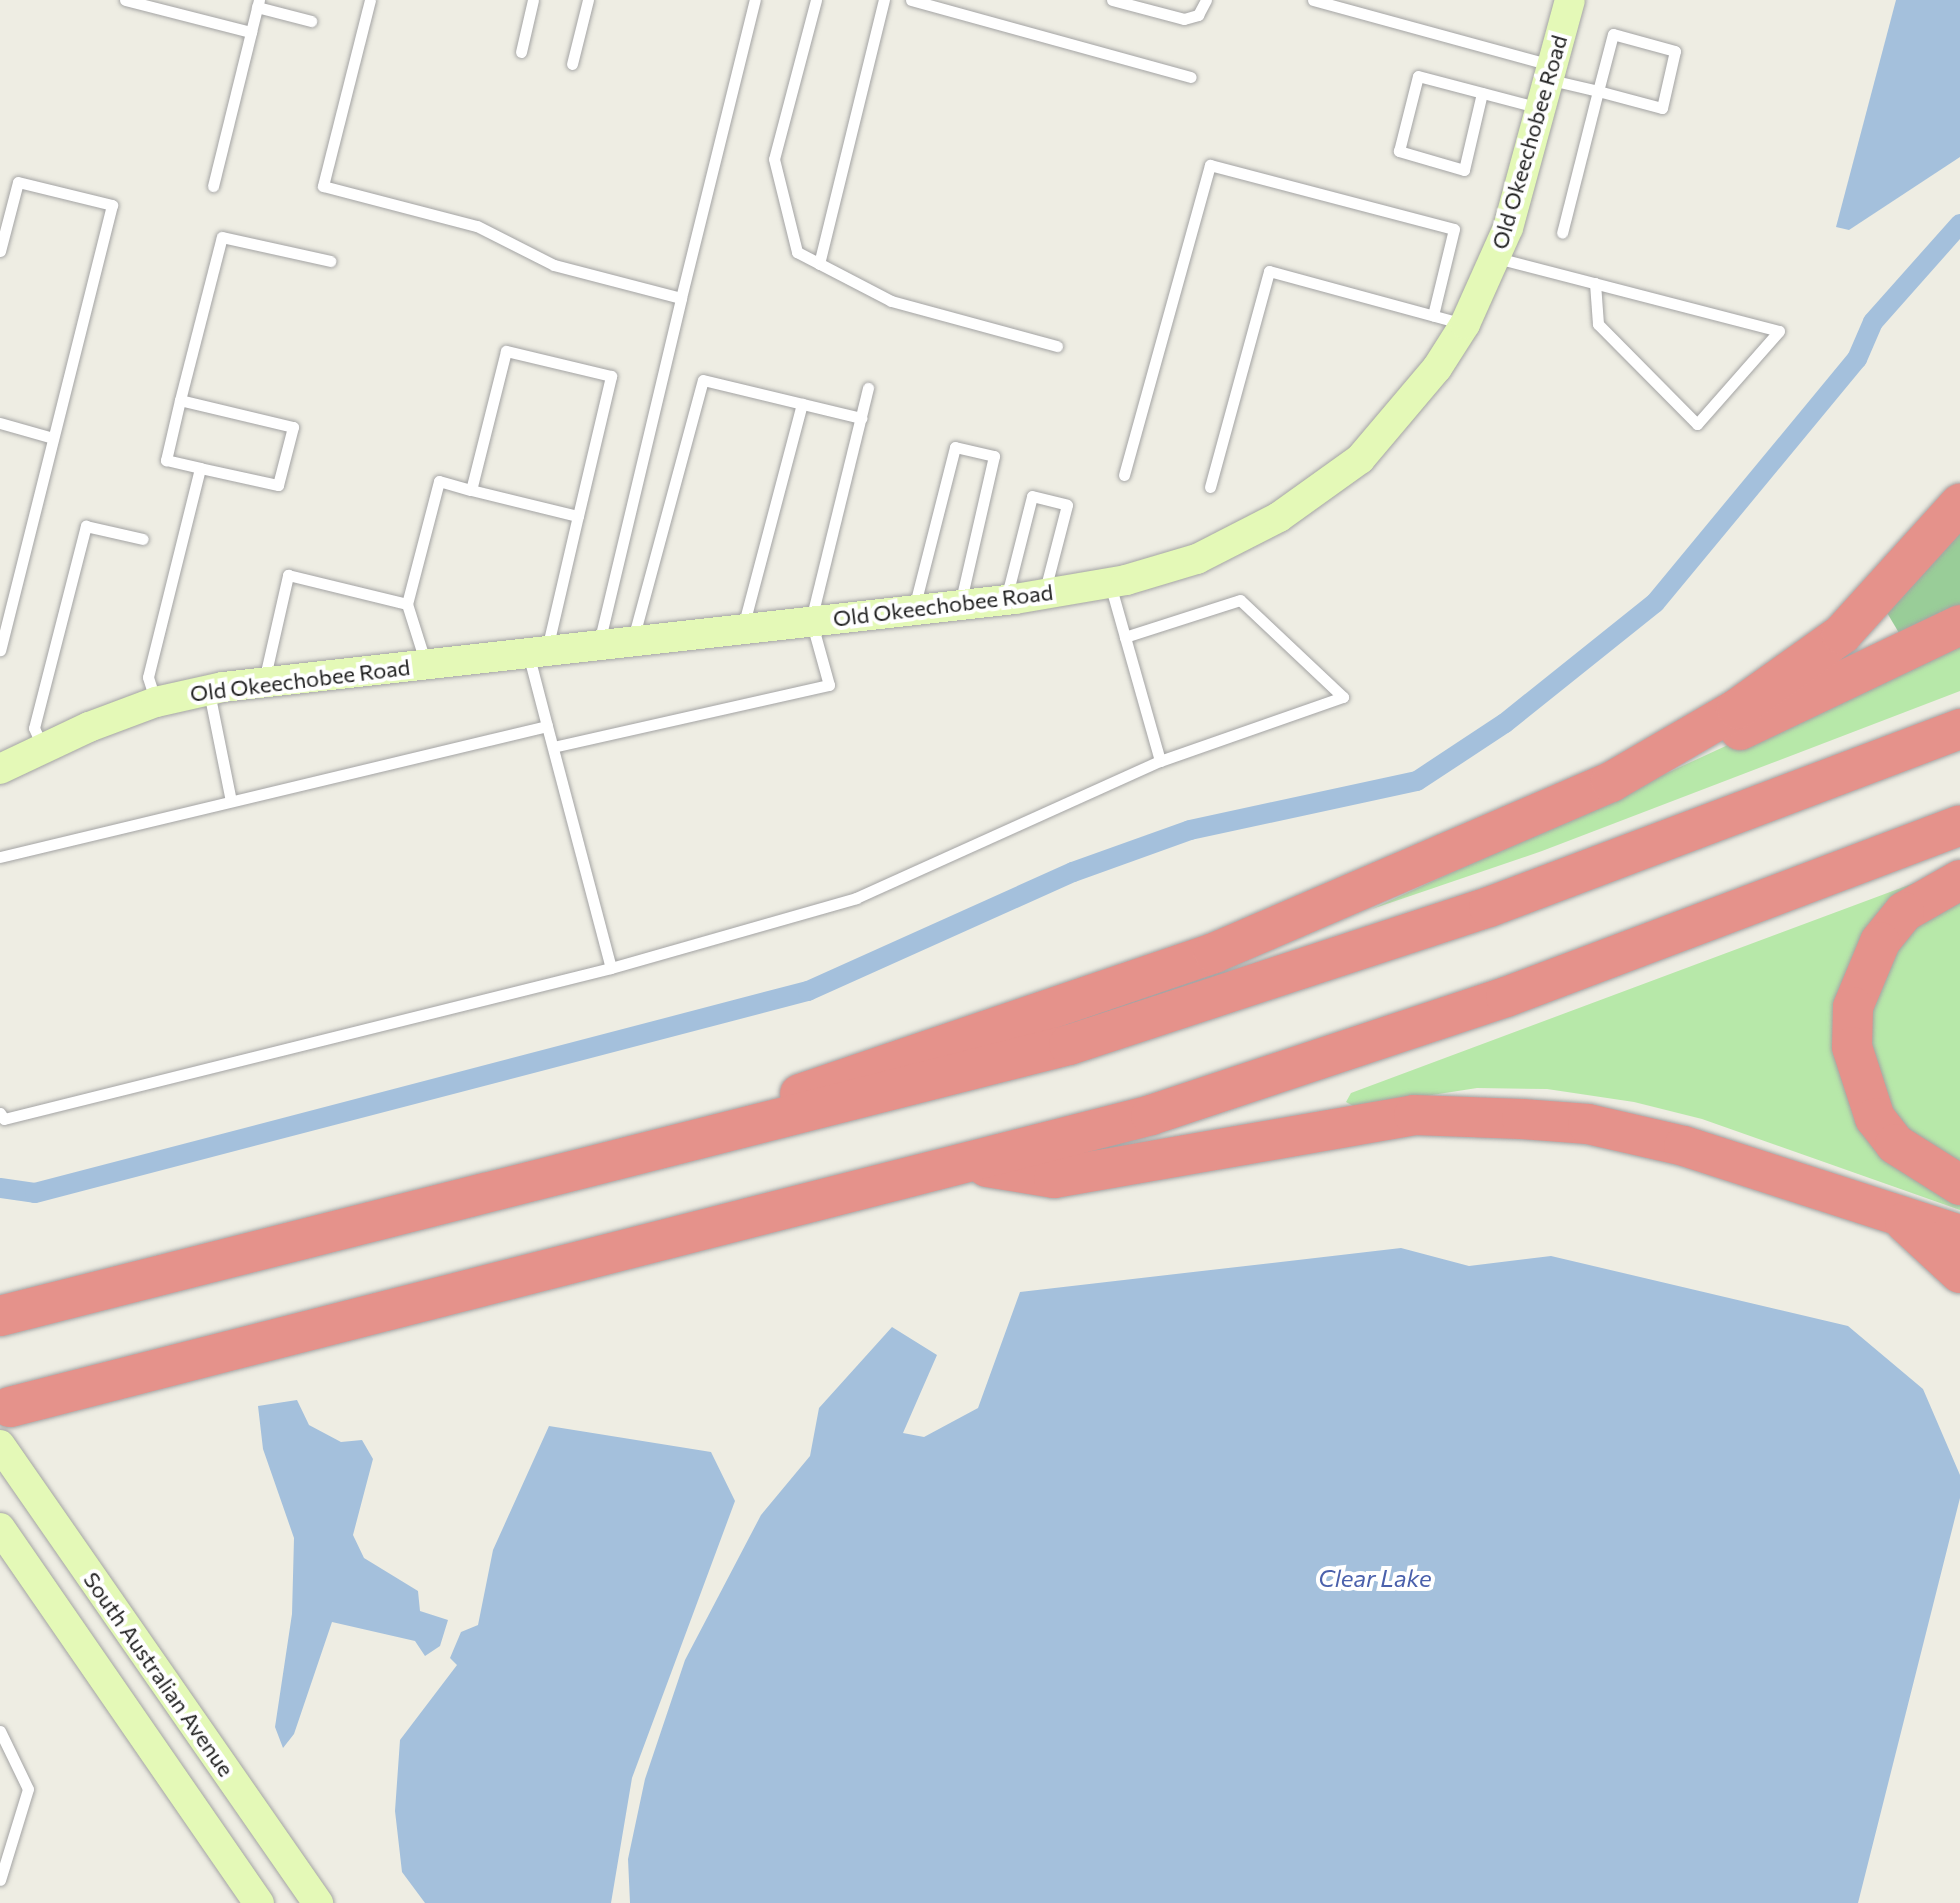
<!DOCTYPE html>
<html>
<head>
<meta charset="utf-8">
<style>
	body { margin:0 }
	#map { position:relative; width:1960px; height:1903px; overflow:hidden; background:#eeede3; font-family:Commissioner,sans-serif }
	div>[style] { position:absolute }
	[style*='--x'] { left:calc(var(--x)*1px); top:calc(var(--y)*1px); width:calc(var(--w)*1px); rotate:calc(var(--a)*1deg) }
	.grass>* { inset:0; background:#b7e8a9 }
	.forest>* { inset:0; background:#99cd98 }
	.water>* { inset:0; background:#a4c0dc }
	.canal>* { height:20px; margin:-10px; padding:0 10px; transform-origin:10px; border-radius:10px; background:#a4c0dc }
	.roads { filter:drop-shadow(0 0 2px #a4a4a4) drop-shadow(0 0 2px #a4a4a4) }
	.lane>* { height:11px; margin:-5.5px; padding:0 5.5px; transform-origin:5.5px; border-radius:5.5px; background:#fff }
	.secondary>* { height:30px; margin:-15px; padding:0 15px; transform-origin:15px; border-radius:15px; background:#e4f9b7 }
	.highway>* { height:40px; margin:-20px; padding:0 20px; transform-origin:20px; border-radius:20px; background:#e5928b }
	span { translate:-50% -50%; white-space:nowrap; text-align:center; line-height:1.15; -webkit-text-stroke:8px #fff; paint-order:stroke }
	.street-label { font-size:22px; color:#1d1d1d }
	.water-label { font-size:24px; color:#4b61ac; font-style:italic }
</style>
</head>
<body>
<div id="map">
	<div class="grass">
		<i style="clip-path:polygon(1960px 638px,1960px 691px,1542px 851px,1372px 909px)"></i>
		<i style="clip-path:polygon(1925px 879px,1845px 1059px,1960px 1196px,1960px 1210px,1702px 1119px,1634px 1102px,1547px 1089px,1477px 1088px,1355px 1107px,1346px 1102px,1351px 1093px)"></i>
		<i style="clip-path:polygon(1960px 896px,1960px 1173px,1894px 1125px,1863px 1023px,1897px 940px)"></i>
	</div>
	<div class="forest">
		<i style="clip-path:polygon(1960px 531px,1960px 610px,1902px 638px,1886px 611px)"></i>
	</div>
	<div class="water">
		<i style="clip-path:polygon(1896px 0,1960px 0,1960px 157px,1849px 230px,1836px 227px)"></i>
		<i style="clip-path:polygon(1401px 1248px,1469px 1266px,1551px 1256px,1848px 1326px,1923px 1389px,1960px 1475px,1960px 1498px,1858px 1903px,630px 1903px,628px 1859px,645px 1779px,685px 1660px,761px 1515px,810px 1456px,819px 1408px,892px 1327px,937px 1355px,903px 1433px,924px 1437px,978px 1408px,1020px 1292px)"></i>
		<i style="clip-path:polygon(297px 1400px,309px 1425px,341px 1442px,362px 1440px,373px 1459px,353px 1535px,364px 1558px,418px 1591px,420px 1611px,448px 1620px,440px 1646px,425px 1656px,415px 1641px,332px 1622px,294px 1734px,283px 1748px,275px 1727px,292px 1614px,294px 1538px,263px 1449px,258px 1406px)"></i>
		<i style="clip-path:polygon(549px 1426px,711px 1452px,735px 1501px,632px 1778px,611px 1903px,425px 1903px,402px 1872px,395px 1811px,400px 1740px,457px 1665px,450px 1658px,461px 1632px,478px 1625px,493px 1550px)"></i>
	</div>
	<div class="canal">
		<i style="--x:0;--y:1188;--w:35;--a:8"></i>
		<i style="--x:35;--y:1193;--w:799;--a:-14.65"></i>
		<i style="--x:808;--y:991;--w:290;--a:-24.2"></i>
		<i style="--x:1073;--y:872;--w:124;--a:-19.7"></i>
		<i style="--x:1190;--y:830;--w:232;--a:-12.2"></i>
		<i style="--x:1417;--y:781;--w:105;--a:-33.4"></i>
		<i style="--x:1505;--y:723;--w:192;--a:-38.7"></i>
		<i style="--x:1655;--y:603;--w:317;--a:-50.4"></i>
		<i style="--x:1857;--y:359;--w:40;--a:-66.6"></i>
		<i style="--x:1873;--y:322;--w:131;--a:-48.4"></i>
	</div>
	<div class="roads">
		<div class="lane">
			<i style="--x:125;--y:0;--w:130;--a:14.3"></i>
			<i style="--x:251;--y:32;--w:33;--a:-76"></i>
			<i style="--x:370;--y:0;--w:192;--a:104.2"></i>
			<i style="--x:323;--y:186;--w:159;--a:14.6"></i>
			<i style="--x:477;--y:226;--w:86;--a:26.9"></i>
			<i style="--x:554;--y:265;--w:131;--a:14.6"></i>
			<i style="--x:681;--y:298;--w:307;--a:-76.1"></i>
			<i style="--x:816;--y:0;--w:164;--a:104.8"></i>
			<i style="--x:774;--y:159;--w:96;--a:76.1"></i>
			<i style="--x:797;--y:252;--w:106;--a:27.5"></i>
			<i style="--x:891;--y:301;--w:172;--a:15.2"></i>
			<i style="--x:911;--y:0;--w:290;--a:15.4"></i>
			<i style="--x:1112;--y:0;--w:74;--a:14.8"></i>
			<i style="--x:1184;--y:19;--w:15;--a:-16"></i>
			<i style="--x:1198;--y:15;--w:17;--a:-62"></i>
			<i style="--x:1313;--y:0;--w:247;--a:15.3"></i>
			<i style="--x:257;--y:7;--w:56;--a:14.5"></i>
			<i style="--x:521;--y:52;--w:53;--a:-77"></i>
			<i style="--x:572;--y:64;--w:66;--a:-76"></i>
			<i style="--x:1551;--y:80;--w:48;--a:13.2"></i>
			<i style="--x:1598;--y:91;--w:66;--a:14.9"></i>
			<i style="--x:1662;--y:108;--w:58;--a:-77.2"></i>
			<i style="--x:1675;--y:51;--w:64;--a:-164.7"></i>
			<i style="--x:1613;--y:34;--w:59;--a:104.7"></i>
			<i style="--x:1598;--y:91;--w:146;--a:104.2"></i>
			<i style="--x:1482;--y:93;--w:79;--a:103.2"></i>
			<i style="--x:1464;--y:170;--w:68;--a:-163.7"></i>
			<i style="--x:1399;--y:151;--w:77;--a:-75.8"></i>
			<i style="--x:1418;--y:76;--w:126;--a:14.7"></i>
			<i style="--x:213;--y:186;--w:159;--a:-76.1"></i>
			<i style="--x:0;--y:251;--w:71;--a:-75.4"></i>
			<i style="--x:18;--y:182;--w:97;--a:13.7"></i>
			<i style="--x:112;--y:205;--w:459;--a:104.1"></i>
			<i style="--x:1497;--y:258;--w:291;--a:14.5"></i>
			<i style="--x:1779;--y:331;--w:124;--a:131.4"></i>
			<i style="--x:1697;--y:424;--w:141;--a:-134.7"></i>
			<i style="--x:1598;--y:324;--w:41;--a:-94.2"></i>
			<i style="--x:819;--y:264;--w:272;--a:-76.2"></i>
			<i style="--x:180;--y:400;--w:62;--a:103.1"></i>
			<i style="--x:166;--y:460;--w:35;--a:13"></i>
			<i style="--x:0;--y:423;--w:55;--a:15.8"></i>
			<i style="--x:1124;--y:475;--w:322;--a:-74.5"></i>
			<i style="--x:1210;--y:165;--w:252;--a:14.7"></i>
			<i style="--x:1454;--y:229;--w:89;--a:103.7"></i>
			<i style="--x:1210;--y:487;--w:224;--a:-74.7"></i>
			<i style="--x:1269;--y:271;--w:202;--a:15.2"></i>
			<i style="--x:1110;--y:584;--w:184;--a:74.2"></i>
			<i style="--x:1160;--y:761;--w:194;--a:-19.3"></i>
			<i style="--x:1343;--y:697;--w:141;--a:-136.7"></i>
			<i style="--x:1240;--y:600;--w:121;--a:162.2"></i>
			<i style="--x:1006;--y:599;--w:106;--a:-75.8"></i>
			<i style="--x:1032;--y:496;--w:36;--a:14"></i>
			<i style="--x:1067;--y:505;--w:88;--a:104.5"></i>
			<i style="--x:914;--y:608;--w:166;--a:-75.7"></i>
			<i style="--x:955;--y:447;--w:40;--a:13"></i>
			<i style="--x:994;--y:456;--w:152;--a:102.9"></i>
			<i style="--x:743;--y:627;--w:231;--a:-75.2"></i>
			<i style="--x:633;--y:639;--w:268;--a:-74.9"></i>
			<i style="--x:703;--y:380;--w:163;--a:13.5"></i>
			<i style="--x:599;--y:643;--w:355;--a:-76.6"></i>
			<i style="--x:547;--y:649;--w:137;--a:-76.9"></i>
			<i style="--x:578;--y:516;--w:144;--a:-76.7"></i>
			<i style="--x:611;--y:376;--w:108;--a:-166.6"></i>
			<i style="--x:506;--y:351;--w:143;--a:104.1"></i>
			<i style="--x:471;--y:490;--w:110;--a:13.7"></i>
			<i style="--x:528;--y:653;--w:75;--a:75.4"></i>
			<i style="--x:425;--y:661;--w:60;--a:-107.5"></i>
			<i style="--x:407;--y:604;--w:127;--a:-75.4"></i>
			<i style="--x:439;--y:481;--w:33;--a:16"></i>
			<i style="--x:264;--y:681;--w:109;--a:-77.2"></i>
			<i style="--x:288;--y:575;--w:122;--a:13.7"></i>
			<i style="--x:209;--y:692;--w:111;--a:78.6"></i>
			<i style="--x:156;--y:702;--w:26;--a:-108"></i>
			<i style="--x:148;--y:677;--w:215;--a:-76"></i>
			<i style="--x:200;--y:468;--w:80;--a:12.3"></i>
			<i style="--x:278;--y:485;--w:60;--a:-75.5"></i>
			<i style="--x:293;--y:427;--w:116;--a:-166.6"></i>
			<i style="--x:180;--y:400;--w:168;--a:-75.6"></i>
			<i style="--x:222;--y:237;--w:111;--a:12.5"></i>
			<i style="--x:553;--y:747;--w:283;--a:-12.7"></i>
			<i style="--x:829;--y:685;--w:67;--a:-105.5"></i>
			<i style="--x:811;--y:620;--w:239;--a:-76.2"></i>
			<i style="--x:43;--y:748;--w:22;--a:-114"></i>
			<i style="--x:34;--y:728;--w:209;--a:-75.6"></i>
			<i style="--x:86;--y:526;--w:58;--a:12.8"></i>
			<i style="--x:0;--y:857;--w:562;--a:-13.47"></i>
			<i style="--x:547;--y:726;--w:250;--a:75.2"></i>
			<i style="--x:0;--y:1113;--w:7;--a:56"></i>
			<i style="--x:4;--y:1119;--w:625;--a:-13.97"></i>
			<i style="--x:611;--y:968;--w:255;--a:-15.9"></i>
			<i style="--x:856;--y:898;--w:333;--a:-24.3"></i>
			<i style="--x:0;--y:1731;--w:64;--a:64.2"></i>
			<i style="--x:28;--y:1789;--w:95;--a:107.1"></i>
		</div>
		<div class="secondary">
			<i style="--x:0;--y:769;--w:98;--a:-25.3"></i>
			<i style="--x:89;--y:727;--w:72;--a:-20.5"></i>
			<i style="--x:156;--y:702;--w:69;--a:-12.6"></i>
			<i style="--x:223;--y:687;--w:797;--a:-6.34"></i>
			<i style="--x:1015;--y:599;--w:113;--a:-9.7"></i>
			<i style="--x:1126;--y:580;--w:74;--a:-16.5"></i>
			<i style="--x:1197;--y:559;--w:92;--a:-27.1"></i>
			<i style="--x:1279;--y:517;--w:100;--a:-35.6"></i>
			<i style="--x:1360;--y:459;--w:119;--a:-49.8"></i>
			<i style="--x:1437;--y:368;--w:52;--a:-57.5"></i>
			<i style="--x:1465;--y:324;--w:105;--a:-65.9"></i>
			<i style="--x:1508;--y:228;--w:236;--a:-74.8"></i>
			<i style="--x:0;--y:1445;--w:558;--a:55.23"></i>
			<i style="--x:0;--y:1528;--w:456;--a:55.4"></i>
		</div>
		<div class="highway">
			<i style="--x:1740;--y:730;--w:244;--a:-25.5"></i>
			<i style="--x:1960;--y:880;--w:64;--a:150.3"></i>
			<i style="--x:1904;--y:912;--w:38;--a:129"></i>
			<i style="--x:1880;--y:942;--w:70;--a:112.6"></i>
			<i style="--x:1853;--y:1007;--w:40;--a:91.4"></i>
			<i style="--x:1852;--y:1047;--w:75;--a:72.1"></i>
			<i style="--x:1875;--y:1118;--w:33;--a:52"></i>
			<i style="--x:1895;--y:1144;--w:77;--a:32.2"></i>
			<i style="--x:800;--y:1094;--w:437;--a:-18.8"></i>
			<i style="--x:1214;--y:953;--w:432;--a:-23.3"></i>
			<i style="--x:1611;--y:782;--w:146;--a:-30.1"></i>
			<i style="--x:1737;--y:709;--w:129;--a:-35.5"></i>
			<i style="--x:1842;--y:634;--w:176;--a:-47.8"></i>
			<i style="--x:987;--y:1167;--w:68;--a:9.3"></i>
			<i style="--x:1054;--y:1178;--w:365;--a:-9.9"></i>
			<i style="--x:1414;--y:1115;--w:108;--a:2.1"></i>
			<i style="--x:1522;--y:1119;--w:66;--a:4.3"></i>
			<i style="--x:1588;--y:1124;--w:98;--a:12.9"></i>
			<i style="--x:1684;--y:1146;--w:290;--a:17.9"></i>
			<i style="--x:1905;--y:1222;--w:75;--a:42.8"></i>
			<i style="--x:0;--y:1316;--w:1103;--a:-14.23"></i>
			<i style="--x:1069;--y:1045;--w:442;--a:-18.2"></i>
			<i style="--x:1489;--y:907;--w:504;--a:-20.7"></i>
			<i style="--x:10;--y:1407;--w:1178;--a:-14.35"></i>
			<i style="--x:1151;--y:1115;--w:374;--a:-18.4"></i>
			<i style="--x:1506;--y:997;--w:485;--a:-20.7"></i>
		</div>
	</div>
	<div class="street-label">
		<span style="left:1529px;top:142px;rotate:-74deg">Old Okeechobee Road</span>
		<span style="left:943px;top:605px;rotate:-7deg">Old Okeechobee Road</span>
		<span style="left:300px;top:680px;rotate:-7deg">Old Okeechobee Road</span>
		<span style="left:159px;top:1674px;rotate:55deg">South Australian Avenue</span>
	</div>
	<div class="water-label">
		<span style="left:1375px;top:1578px">Clear Lake</span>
	</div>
</div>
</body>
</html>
